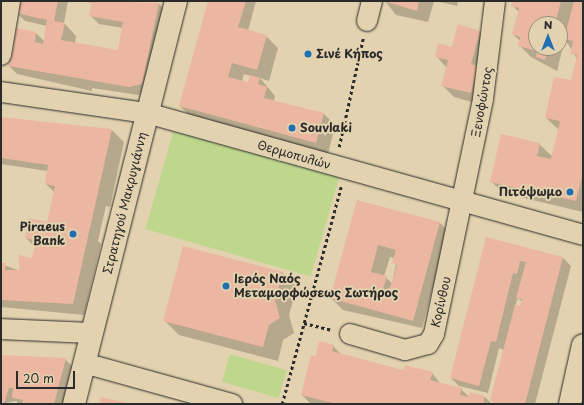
<!DOCTYPE html>
<html>
<head>
<meta charset="utf-8">
<style>
	body { margin:0 }
	#map { position:relative; width:584px; height:405px; overflow:hidden; background:#e3d2af; font-family:"Playpen Sans",sans-serif }
	div>[style] { position:absolute }
	[style*='--x'] { left:calc(var(--x)*1px); top:calc(var(--y)*1px); width:calc(var(--w)*1px); rotate:calc(var(--a)*1deg) }
	.green>* { inset:0; background:#bed78d; transform-origin:0 0 }
	.shadow>* { inset:0; background:#0003 }
	.building>* { inset:0; background:#ecb7a0 }
	.path>* { height:2.5px; margin-top:-1.25px; transform-origin:0; background:repeating-linear-gradient(90deg,#2b2b2b 0 3px,transparent 0 6px) }
	.roads { filter:drop-shadow(0 0 1px #2b2b2b) drop-shadow(0 0 1px #2b2b2b) }
	.street>* { height:20px; margin:-10px; padding:0 10px; transform-origin:10px; border-radius:10px; background:#e3d2af }
	.secondary>* { height:22px; margin:-11px; padding:0 11px; transform-origin:11px; border-radius:11px; background:#e3d2af }
	.dots>* { width:11px; height:11px; translate:-50% -50%; box-sizing:border-box; border:2px solid #e3d2af; border-radius:50% }
	span { translate:-50% -50%; white-space:nowrap; text-align:center; line-height:1.15; -webkit-text-stroke:4px #e3d2af; paint-order:stroke }
	.poi-label { font-size:12px; color:#2b2b2b; font-weight:700 }
	.left { translate:0 -50%; text-align:left }
	.right { translate:-100% -50%; text-align:right }
	.street-label { font-size:12px; color:#2b2b2b }
	.frame { position:absolute; inset:0; border:2px solid #2b2b2b; pointer-events:none }
	.north { position:absolute; left:528px; top:16px; width:40px; height:40px; box-sizing:border-box; background:#e3d2af; border:1px solid #998f7a; border-radius:50%; rotate:0deg; font-size:11px; font-weight:700; line-height:16px; text-align:center; color:#2b2b2b }
	.north::after { content:''; display:block; margin:auto; width:14px; height:18px; background:#1f6fb2; clip-path:polygon(50% 0,100% 100%,50% 72%,0 100%) }
	.scale { position:absolute; left:16px; top:371px; width:59px; height:18px; box-sizing:border-box; border:2px solid #2b2b2b; border-top:0; padding-left:5px; font-size:12px; line-height:14px; white-space:nowrap; color:#2b2b2b; -webkit-text-stroke:3px #e3d2af; paint-order:stroke }
</style>
</head>
<body>
<div id="map">
	<div class="green">
		<i style="left:174px;top:129px;width:172px;height:104px;rotate:16deg"></i>
		<i style="left:230px;top:354px;width:59px;height:29px;rotate:16deg"></i>
	</div>
	<div class="shadow">
		<i style="clip-path:polygon(19px 1px,68px 1px,64px 23px,76px 36px,75px 43px,118px 52px,123px 28px,99px 24px,90px 15px,93px 3px,83px 1px,159px 4px,167px 12px,150px 92px,138px 95px,92px 88px,92px 91px,17px 74px,9px 66px,36px 33px,44px 41px,47px 26px,25px 21px,17px 13px)"></i>
		<i style="clip-path:polygon(evenodd,209px 1px,256px 1px,248px 31px,266px 36px,278px 48px,269px 81px,260px 78px,275px 96px,274px 101px,324px 114px,335px 125px,328px 154px,192px 118px,180px 106px,209px 1px,244px 74px,251px 76px,249px 83px,242px 81px,244px 74px)"></i>
		<i style="clip-path:polygon(385px 1px,434px 1px,428px 22px,396px 15px)"></i>
		<i style="clip-path:polygon(436px 1px,458px 1px,457px 6px)"></i>
		<i style="clip-path:polygon(evenodd,514px 1px,583px 1px,583px 212px,503px 193px,491px 181px,539px 144px,553px 157px,559px 130px,546px 118px,574px 83px,577px 59px,565px 39px,557px 71px,531px 57px,519px 45px,520px 41px,513px 34px,519px 12px,513px 6px,514px 1px,536px 24px,560px 24px,560px 48px,536px 48px,536px 24px)"></i>
		<i style="clip-path:polygon(480px 32px,492px 44px,482px 105px,454px 97px,442px 85px,447px 68px,436px 56px)"></i>
		<i style="clip-path:polygon(1px 119px,112px 130px,124px 142px,110px 207px,106px 206px,98px 241px,101px 244px,84px 315px,1px 307px,1px 264px,20px 271px,19px 257px,32px 259px,35px 247px,26px 238px,48px 223px,55px 193px,46px 184px,47px 171px,1px 164px)"></i>
		<i style="clip-path:polygon(evenodd,358px 201px,440px 223px,448px 231px,422px 328px,343px 310px,331px 298px,358px 201px,390px 257px,397px 259px,392px 283px,384px 276px,390px 257px)"></i>
		<i style="clip-path:polygon(evenodd,487px 238px,563px 258px,571px 266px,535px 404px,495px 404px,504px 350px,499px 348px,488px 393px,459px 386px,451px 378px,487px 238px,518px 298px,522px 302px,520px 307px,515px 306px,518px 298px)"></i>
		<i style="clip-path:polygon(282px 272px,297px 287px,289px 315px,294px 333px,283px 340px,278px 361px,179px 335px,165px 321px)"></i>
		<i style="clip-path:polygon(333px 346px,342px 355px,404px 371px,432px 373px,440px 383px,461px 389px,469px 397px,470px 393px,485px 397px,492px 404px,311px 404px,302px 395px,316px 357px)"></i>
		<i style="clip-path:polygon(1px 356px,65px 359px,77px 371px,69px 404px,19px 404px,16px 401px,1px 404px)"></i>
	</div>
	<div class="building">
		<i style="clip-path:polygon(18px 1px,58px 1px,54px 21px,65px 23px,61px 40px,118px 50px,123px 22px,89px 16px,92px 1px,159px 3px,142px 84px,129px 87px,8px 66px,15px 28px,36px 32px,35px 42px,43px 44px,47px 20px,16px 13px)"></i>
		<i style="clip-path:polygon(208px 1px,246px 1px,238px 27px,267px 35px,257px 70px,232px 63px,228px 77px,248px 82px,250px 75px,260px 78px,258px 84px,267px 87px,264px 98px,324px 113px,316px 143px,179px 106px)"></i>
		<i style="clip-path:polygon(384px 1px,419px 1px,417px 11px)"></i>
		<i style="clip-path:polygon(513px 1px,561px 1px,555px 24px,536px 24px,536px 48px,548px 48px,545px 60px,536px 57px,537px 51px,518px 46px,520px 37px,512px 34px,519px 8px,511px 6px)"></i>
		<i style="clip-path:polygon(574px 1px,583px 1px,583px 173px,576px 201px,490px 182px,501px 134px,540px 143px,537px 156px,551px 159px,560px 121px,545px 118px,554px 77px,571px 80px,577px 55px,570px 54px,573px 41px,564px 39px)"></i>
		<i style="clip-path:polygon(458px 24px,480px 31px,471px 64px,478px 66px,471px 93px,441px 86px,448px 60px,435px 57px,438px 43px,452px 47px)"></i>
		<i style="clip-path:polygon(1px 117px,112px 129px,73px 304px,1px 300px,1px 263px,6px 263px,5px 270px,20px 270px,18px 255px,32px 258px,36px 241px,25px 238px,29px 218px,47px 222px,55px 186px,45px 184px,48px 165px,1px 158px)"></i>
		<i style="clip-path:polygon(evenodd,357px 200px,440px 222px,413px 321px,330px 298px,357px 200px,378px 245px,396px 250px,392px 263px,397px 265px,389px 291px,383px 289px,387px 276px,371px 272px,378px 245px)"></i>
		<i style="clip-path:polygon(486px 237px,563px 257px,525px 404px,494px 404px,490px 400px,515px 305px,520px 306px,522px 299px,516px 298px,526px 262px,520px 261px,517px 274px,513px 273px,496px 342px,491px 341px,479px 386px,450px 378px)"></i>
		<i style="clip-path:polygon(183px 246px,283px 272px,275px 300px,280px 318px,269px 325px,263px 347px,163px 321px)"></i>
		<i style="clip-path:polygon(319px 341px,334px 345px,332px 351px,403px 370px,405px 365px,433px 372px,430px 380px,462px 388px,460px 395px,468px 397px,470px 392px,485px 396px,483px 404px,336px 404px,301px 395px,311px 355px,316px 356px)"></i>
		<i style="clip-path:polygon(1px 355px,66px 358px,54px 404px,22px 404px,23px 400px,12px 398px,13px 388px,9px 388px,4px 404px,1px 404px)"></i>
		<i style="clip-path:polygon(101px 397px,127px 403px,127px 404px,99px 404px)"></i>
	</div>
	<div class="path">
		<i style="--x:339;--y:147;--w:111;--a:-77.5"></i>
		<i style="--x:304;--y:323;--w:29;--a:14"></i>
		<i style="--x:282;--y:404;--w:225;--a:-74.8"></i>
	</div>
	<div class="roads">
		<div class="street">
			<i style="--x:367;--y:21;--w:21;--a:-76"></i>
			<i style="--x:1;--y:55;--w:55;--a:-80.5"></i>
			<i style="--x:1;--y:92;--w:148;--a:8.2"></i>
			<i style="--x:147;--y:113;--w:453;--a:15.6"></i>
			<i style="--x:1;--y:329;--w:91;--a:2.5"></i>
			<i style="--x:350;--y:334;--w:57;--a:16.2"></i>
			<i style="--x:405;--y:350;--w:24;--a:-15"></i>
			<i style="--x:428;--y:344;--w:12;--a:-59"></i>
			<i style="--x:434;--y:334;--w:240;--a:-78.2"></i>
			<i style="--x:483;--y:99;--w:99;--a:-83"></i>
			<i style="--x:84;--y:363;--w:154;--a:15.5"></i>
		</div>
		<div class="secondary">
			<i style="--x:74;--y:404;--w:416;--a:-75.8"></i>
			<i style="--x:570;--y:404;--w:60;--a:-77.6"></i>
		</div>
	</div>
	<div class="dots">
		<i style="left:308px;top:54px;background:#1f6fb2"></i>
		<i style="left:292px;top:128px;background:#1f6fb2"></i>
		<i style="left:570px;top:192px;background:#1f6fb2"></i>
		<i style="left:73px;top:234px;background:#1f6fb2"></i>
		<i style="left:226px;top:286px;background:#1f6fb2"></i>
	</div>
	<div class="poi-label">
		<span class="left" style="left:316px;top:54px">Σινέ Κήπος</span>
		<span class="left" style="left:300px;top:128px">Souvlaki</span>
		<span class="right" style="left:562px;top:192px">Πιτόψωμο</span>
		<span class="right" style="left:65px;top:234px">Piraeus<br>Bank</span>
		<span class="left" style="left:234px;top:286px">Ιερός Ναός<br>Μεταμορφώσεως Σωτήρος</span>
	</div>
	<div class="street-label">
		<span style="left:482px;top:102px;rotate:-80deg">Ξενοφώντος</span>
		<span style="left:294px;top:155px;rotate:16deg">Θερμοπυλών</span>
		<span style="left:125px;top:203px;rotate:-76deg">Στρατηγού Μακρυγιάννη</span>
		<span style="left:441px;top:302px;rotate:-77deg">Κορίνθου</span>
	</div>
	<div class="frame"></div>
	<div class="north">N</div>
	<div class="scale">20 m</div>
</div>
</body>
</html>
